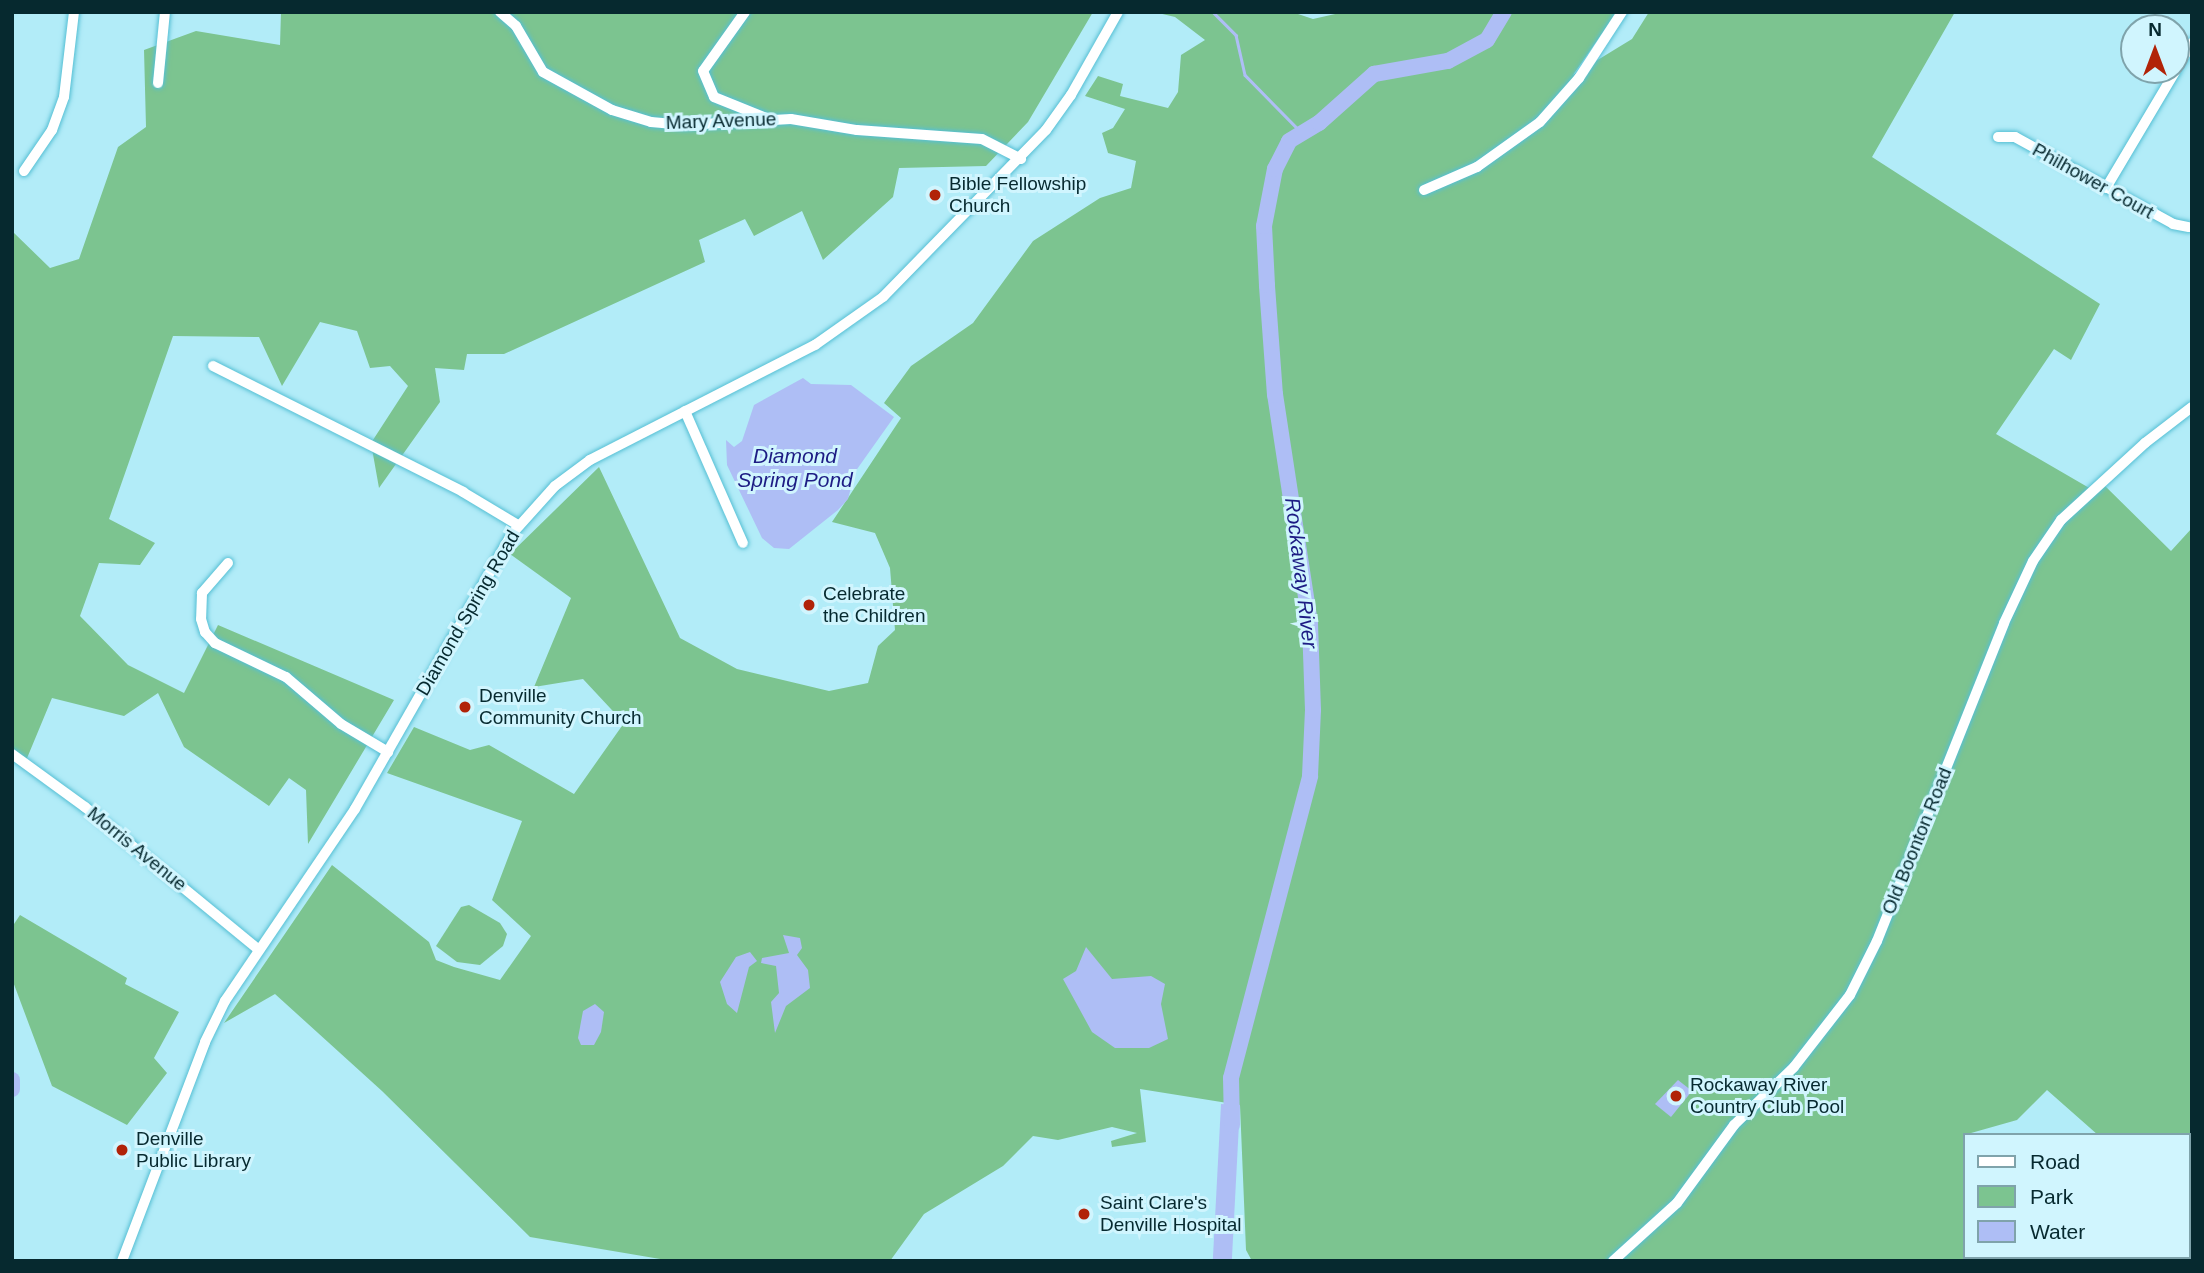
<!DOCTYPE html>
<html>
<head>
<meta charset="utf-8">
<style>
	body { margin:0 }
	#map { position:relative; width:2204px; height:1273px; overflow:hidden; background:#b2ecf8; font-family:Arial,sans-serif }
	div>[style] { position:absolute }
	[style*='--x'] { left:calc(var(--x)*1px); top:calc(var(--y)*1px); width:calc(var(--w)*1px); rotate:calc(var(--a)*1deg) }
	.green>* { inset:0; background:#7cc490 }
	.water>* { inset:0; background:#aebef5; transform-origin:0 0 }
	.stream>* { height:2.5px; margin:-1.25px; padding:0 1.25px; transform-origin:1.25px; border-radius:1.25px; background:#aebef5 }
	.river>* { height:16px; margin:-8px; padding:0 8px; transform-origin:8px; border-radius:8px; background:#aebef5 }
	.roads { filter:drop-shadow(0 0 2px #55bfd4) drop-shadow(0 0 2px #55bfd4) }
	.minor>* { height:10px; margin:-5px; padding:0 5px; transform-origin:5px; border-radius:5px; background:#fff }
	.dots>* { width:19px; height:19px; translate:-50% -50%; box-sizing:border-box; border:4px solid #d0f5fe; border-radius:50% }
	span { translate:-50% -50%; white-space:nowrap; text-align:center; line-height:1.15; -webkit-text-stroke:6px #d0f5fe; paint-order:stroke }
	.street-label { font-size:19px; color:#06292f }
	.poi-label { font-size:19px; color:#06292f }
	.left { translate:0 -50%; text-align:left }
	.water-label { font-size:21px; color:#1d1c84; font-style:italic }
	.frame { position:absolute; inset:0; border:14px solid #06292f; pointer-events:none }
	.legend { position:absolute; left:1963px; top:1133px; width:228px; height:126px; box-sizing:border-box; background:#d0f5fe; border:2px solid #7fa3ab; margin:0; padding:9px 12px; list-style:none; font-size:21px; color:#06292f }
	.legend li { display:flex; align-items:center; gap:14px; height:35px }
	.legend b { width:35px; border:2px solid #7fa3ab }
	.north { position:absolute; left:2120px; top:14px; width:70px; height:70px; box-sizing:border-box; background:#d0f5fe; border:2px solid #7fa3ab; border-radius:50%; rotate:0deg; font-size:19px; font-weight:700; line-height:28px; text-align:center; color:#06292f }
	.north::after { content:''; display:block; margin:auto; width:24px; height:32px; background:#b12308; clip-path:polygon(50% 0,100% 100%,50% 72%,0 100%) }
</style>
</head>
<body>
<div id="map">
	<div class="green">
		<i style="clip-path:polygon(281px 12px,1093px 12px,1028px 122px,986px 166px,899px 168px,893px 197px,823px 260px,802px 211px,754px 236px,745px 219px,699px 240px,705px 262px,504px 354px,467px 354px,464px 370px,435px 368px,440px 402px,379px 488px,371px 443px,408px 386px,390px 366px,370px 368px,357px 331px,320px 322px,282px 386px,259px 337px,173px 336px,109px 519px,155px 543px,140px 565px,99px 563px,80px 616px,128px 665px,184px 693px,218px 625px,394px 700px,308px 844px,306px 790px,289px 778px,269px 806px,184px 747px,158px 693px,124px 716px,52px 698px,25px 763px,12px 755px,12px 231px,50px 268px,79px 259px,118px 147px,146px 127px,144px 50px,196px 31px,280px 45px)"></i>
		<i style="clip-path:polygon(1154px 12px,1292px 12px,1313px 19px,1344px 12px,1617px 12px,1573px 75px,1632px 39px,1649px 12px,1955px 12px,1872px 157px,2100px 304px,2071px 360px,2054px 349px,1996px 434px,2091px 489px,2102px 483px,2171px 551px,2192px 528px,2192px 1261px,2156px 1261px,2188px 1257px,2188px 1135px,2098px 1135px,2047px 1090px,2017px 1120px,1964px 1135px,1964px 1257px,1997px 1261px,1252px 1261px,1246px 1250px,1240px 1105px,1140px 1089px,1146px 1142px,1112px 1147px,1111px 1141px,1137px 1133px,1112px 1127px,1058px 1140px,1033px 1136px,1003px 1166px,924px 1214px,890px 1261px,672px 1261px,530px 1237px,382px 1091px,275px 994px,224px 1023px,332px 865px,429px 942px,436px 960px,454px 967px,500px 980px,531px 936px,492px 900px,522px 821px,387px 773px,414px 727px,470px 750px,489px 745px,574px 794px,624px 723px,583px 679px,534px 687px,571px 598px,510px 554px,599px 467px,680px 638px,737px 669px,829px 691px,868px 683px,878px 646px,895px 630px,890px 568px,875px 533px,832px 522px,901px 418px,884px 403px,911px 366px,973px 323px,1033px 241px,1100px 198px,1131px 188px,1136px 161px,1108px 153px,1102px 133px,1113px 128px,1125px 109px,1085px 96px,1098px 76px,1123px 84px,1120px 96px,1168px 108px,1178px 92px,1181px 55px,1205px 40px,1175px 17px)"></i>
		<i style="clip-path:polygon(469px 905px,500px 923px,507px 934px,503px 946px,480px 965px,457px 962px,436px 946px,461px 907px)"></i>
		<i style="clip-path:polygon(20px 915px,127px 978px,125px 984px,179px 1012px,154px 1058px,167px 1073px,127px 1125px,52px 1086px,12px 979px,12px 927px)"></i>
	</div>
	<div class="water">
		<i style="clip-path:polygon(803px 378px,811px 384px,851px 385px,894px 417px,855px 472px,848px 499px,838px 510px,789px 549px,774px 548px,762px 538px,727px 465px,726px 440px,734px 447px,742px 441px,754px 405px)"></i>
		<i style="clip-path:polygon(783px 935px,800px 938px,802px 948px,797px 955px,808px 970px,810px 988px,786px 1006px,775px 1033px,771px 1002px,779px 993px,776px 966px,761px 963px,762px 958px,789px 953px)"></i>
		<i style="clip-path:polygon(1086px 947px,1112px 979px,1151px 976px,1165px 984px,1161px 1004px,1168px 1039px,1149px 1048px,1115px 1048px,1092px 1032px,1063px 979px,1076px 971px)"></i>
		<i style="clip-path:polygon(750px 952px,757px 961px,749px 967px,737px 1013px,727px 1004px,720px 982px,736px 957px)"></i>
		<i style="clip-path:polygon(595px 1004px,604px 1012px,601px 1032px,594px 1045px,581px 1045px,578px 1038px,583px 1011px)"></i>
		<i style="clip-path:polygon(1678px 1080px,1692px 1091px,1671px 1117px,1655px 1104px)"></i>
		<i style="left:1221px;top:1104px;width:19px;height:157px;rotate:3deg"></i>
	</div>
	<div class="stream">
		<i style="--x:1213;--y:12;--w:33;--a:45"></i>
		<i style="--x:1236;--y:35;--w:41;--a:77.3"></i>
		<i style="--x:1245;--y:75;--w:80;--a:45.5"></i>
	</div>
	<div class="river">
		<i style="--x:12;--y:1080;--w:9;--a:90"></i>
		<i style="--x:1232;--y:1125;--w:47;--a:-91.2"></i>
		<i style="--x:1231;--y:1078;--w:312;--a:-75.3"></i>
		<i style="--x:1310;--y:776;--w:66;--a:-87.4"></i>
		<i style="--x:1313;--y:710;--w:87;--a:-92"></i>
		<i style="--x:1310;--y:623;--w:231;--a:-98.7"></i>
		<i style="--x:1275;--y:395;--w:110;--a:-94.2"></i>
		<i style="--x:1267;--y:285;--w:59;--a:-92.9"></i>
		<i style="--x:1264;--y:226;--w:58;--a:-79.1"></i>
		<i style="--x:1275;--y:169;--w:31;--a:-63"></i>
		<i style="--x:1289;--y:141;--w:35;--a:-31"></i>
		<i style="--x:1319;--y:123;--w:74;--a:-41.7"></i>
		<i style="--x:1374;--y:74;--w:75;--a:-10"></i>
		<i style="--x:1448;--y:61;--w:44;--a:-28.3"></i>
		<i style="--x:1487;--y:40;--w:33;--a:-59"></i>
	</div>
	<div class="roads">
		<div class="minor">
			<i style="--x:500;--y:12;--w:21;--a:41"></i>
			<i style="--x:516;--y:26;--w:53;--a:59.6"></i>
			<i style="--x:543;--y:72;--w:79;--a:28.8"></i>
			<i style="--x:612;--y:110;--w:41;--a:17.1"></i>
			<i style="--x:651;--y:122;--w:34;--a:5"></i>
			<i style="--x:685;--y:125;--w:106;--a:-3.2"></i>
			<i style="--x:791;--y:119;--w:67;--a:9.5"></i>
			<i style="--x:857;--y:130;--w:125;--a:4.1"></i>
			<i style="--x:982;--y:139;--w:44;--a:27.1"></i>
			<i style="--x:745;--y:12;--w:72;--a:125.4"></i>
			<i style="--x:703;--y:71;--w:28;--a:67"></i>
			<i style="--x:714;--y:97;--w:56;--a:22"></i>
			<i style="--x:2176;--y:69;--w:31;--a:-58"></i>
			<i style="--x:158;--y:83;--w:71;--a:-84.4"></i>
			<i style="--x:1998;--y:137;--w:17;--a:0"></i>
			<i style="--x:2015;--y:137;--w:180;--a:28.8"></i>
			<i style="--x:2173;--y:224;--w:16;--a:11"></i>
			<i style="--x:24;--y:171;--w:50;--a:-55.7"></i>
			<i style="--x:52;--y:130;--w:35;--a:-70"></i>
			<i style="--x:64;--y:97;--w:86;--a:-83.3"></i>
			<i style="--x:2106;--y:188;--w:137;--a:-59.3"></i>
			<i style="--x:1424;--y:190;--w:58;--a:-23.5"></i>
			<i style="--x:1477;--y:167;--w:77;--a:-35.5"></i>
			<i style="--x:1540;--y:122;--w:59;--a:-48.4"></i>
			<i style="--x:1579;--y:78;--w:79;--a:-56.9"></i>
			<i style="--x:213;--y:366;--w:280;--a:26.7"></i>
			<i style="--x:463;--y:492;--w:64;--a:31"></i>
			<i style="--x:685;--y:411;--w:144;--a:66.3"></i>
			<i style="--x:228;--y:563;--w:40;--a:131"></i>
			<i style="--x:202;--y:593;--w:26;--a:92"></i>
			<i style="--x:201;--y:619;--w:14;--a:73"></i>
			<i style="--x:205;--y:632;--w:15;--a:48"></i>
			<i style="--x:215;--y:643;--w:79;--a:25.6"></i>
			<i style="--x:286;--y:677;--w:72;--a:40.5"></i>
			<i style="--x:341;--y:724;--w:55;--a:30.8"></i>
			<i style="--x:12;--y:754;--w:90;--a:36"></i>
			<i style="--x:85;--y:807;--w:224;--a:39.4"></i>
			<i style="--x:2188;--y:1230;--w:6;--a:-45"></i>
			<i style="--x:2142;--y:1257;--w:6;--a:45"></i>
			<i style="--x:122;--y:1261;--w:234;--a:-69.2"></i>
			<i style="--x:205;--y:1042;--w:46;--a:-64"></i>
			<i style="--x:225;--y:1001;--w:232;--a:-55.9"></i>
			<i style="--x:355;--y:809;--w:315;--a:-60.3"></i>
			<i style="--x:511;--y:535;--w:66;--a:-48.1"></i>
			<i style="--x:555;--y:486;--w:44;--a:-36.6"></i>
			<i style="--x:590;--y:460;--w:253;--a:-27.1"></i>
			<i style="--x:815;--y:345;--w:83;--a:-35.2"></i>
			<i style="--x:883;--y:297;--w:233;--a:-45.7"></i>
			<i style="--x:1046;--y:130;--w:43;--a:-54.5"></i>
			<i style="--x:1071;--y:95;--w:95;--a:-60.5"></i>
			<i style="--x:1613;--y:1261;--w:86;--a:-42.2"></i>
			<i style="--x:1677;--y:1203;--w:97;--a:-53.8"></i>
			<i style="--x:1734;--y:1125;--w:83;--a:-44"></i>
			<i style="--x:1794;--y:1067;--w:91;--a:-52.1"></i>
			<i style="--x:1850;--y:995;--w:60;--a:-63.4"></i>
			<i style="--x:1877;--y:941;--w:342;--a:-68.2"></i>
			<i style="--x:2004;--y:623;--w:68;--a:-64.9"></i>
			<i style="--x:2033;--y:561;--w:50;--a:-55.7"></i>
			<i style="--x:2061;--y:520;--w:114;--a:-42.5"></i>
			<i style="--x:2145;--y:443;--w:59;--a:-37.5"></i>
			<i style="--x:2161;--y:1261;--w:5;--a:-53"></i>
		</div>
	</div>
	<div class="dots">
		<i style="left:935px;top:195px;background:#b12308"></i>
		<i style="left:809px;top:605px;background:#b12308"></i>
		<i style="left:465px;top:707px;background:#b12308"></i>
		<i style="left:1676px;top:1096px;background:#b12308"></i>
		<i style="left:122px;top:1150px;background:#b12308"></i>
		<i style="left:1084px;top:1214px;background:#b12308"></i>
	</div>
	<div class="street-label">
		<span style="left:721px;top:121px;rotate:-2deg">Mary Avenue</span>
		<span style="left:2093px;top:181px;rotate:29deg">Philhower Court</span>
		<span style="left:468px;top:613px;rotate:-60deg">Diamond Spring Road</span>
		<span style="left:1917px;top:841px;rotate:-68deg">Old Boonton Road</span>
		<span style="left:137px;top:849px;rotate:39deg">Morris Avenue</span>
	</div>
	<div class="poi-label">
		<span class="left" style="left:949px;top:195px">Bible Fellowship<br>Church</span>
		<span class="left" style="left:823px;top:605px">Celebrate<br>the Children</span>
		<span class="left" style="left:479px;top:707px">Denville<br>Community Church</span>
		<span class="left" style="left:1690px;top:1096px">Rockaway River<br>Country Club Pool</span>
		<span class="left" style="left:136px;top:1150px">Denville<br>Public Library</span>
		<span class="left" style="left:1100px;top:1214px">Saint Clare's<br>Denville Hospital</span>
	</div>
	<div class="water-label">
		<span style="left:795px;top:468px">Diamond<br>Spring Pond</span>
		<span style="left:1301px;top:573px;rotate:83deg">Rockaway River</span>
	</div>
	<div class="frame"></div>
	<ul class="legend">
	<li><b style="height:9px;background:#fff"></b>Road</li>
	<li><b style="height:19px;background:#7cc490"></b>Park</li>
	<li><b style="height:19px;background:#aebef5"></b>Water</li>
	</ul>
	<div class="north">N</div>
</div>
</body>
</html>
